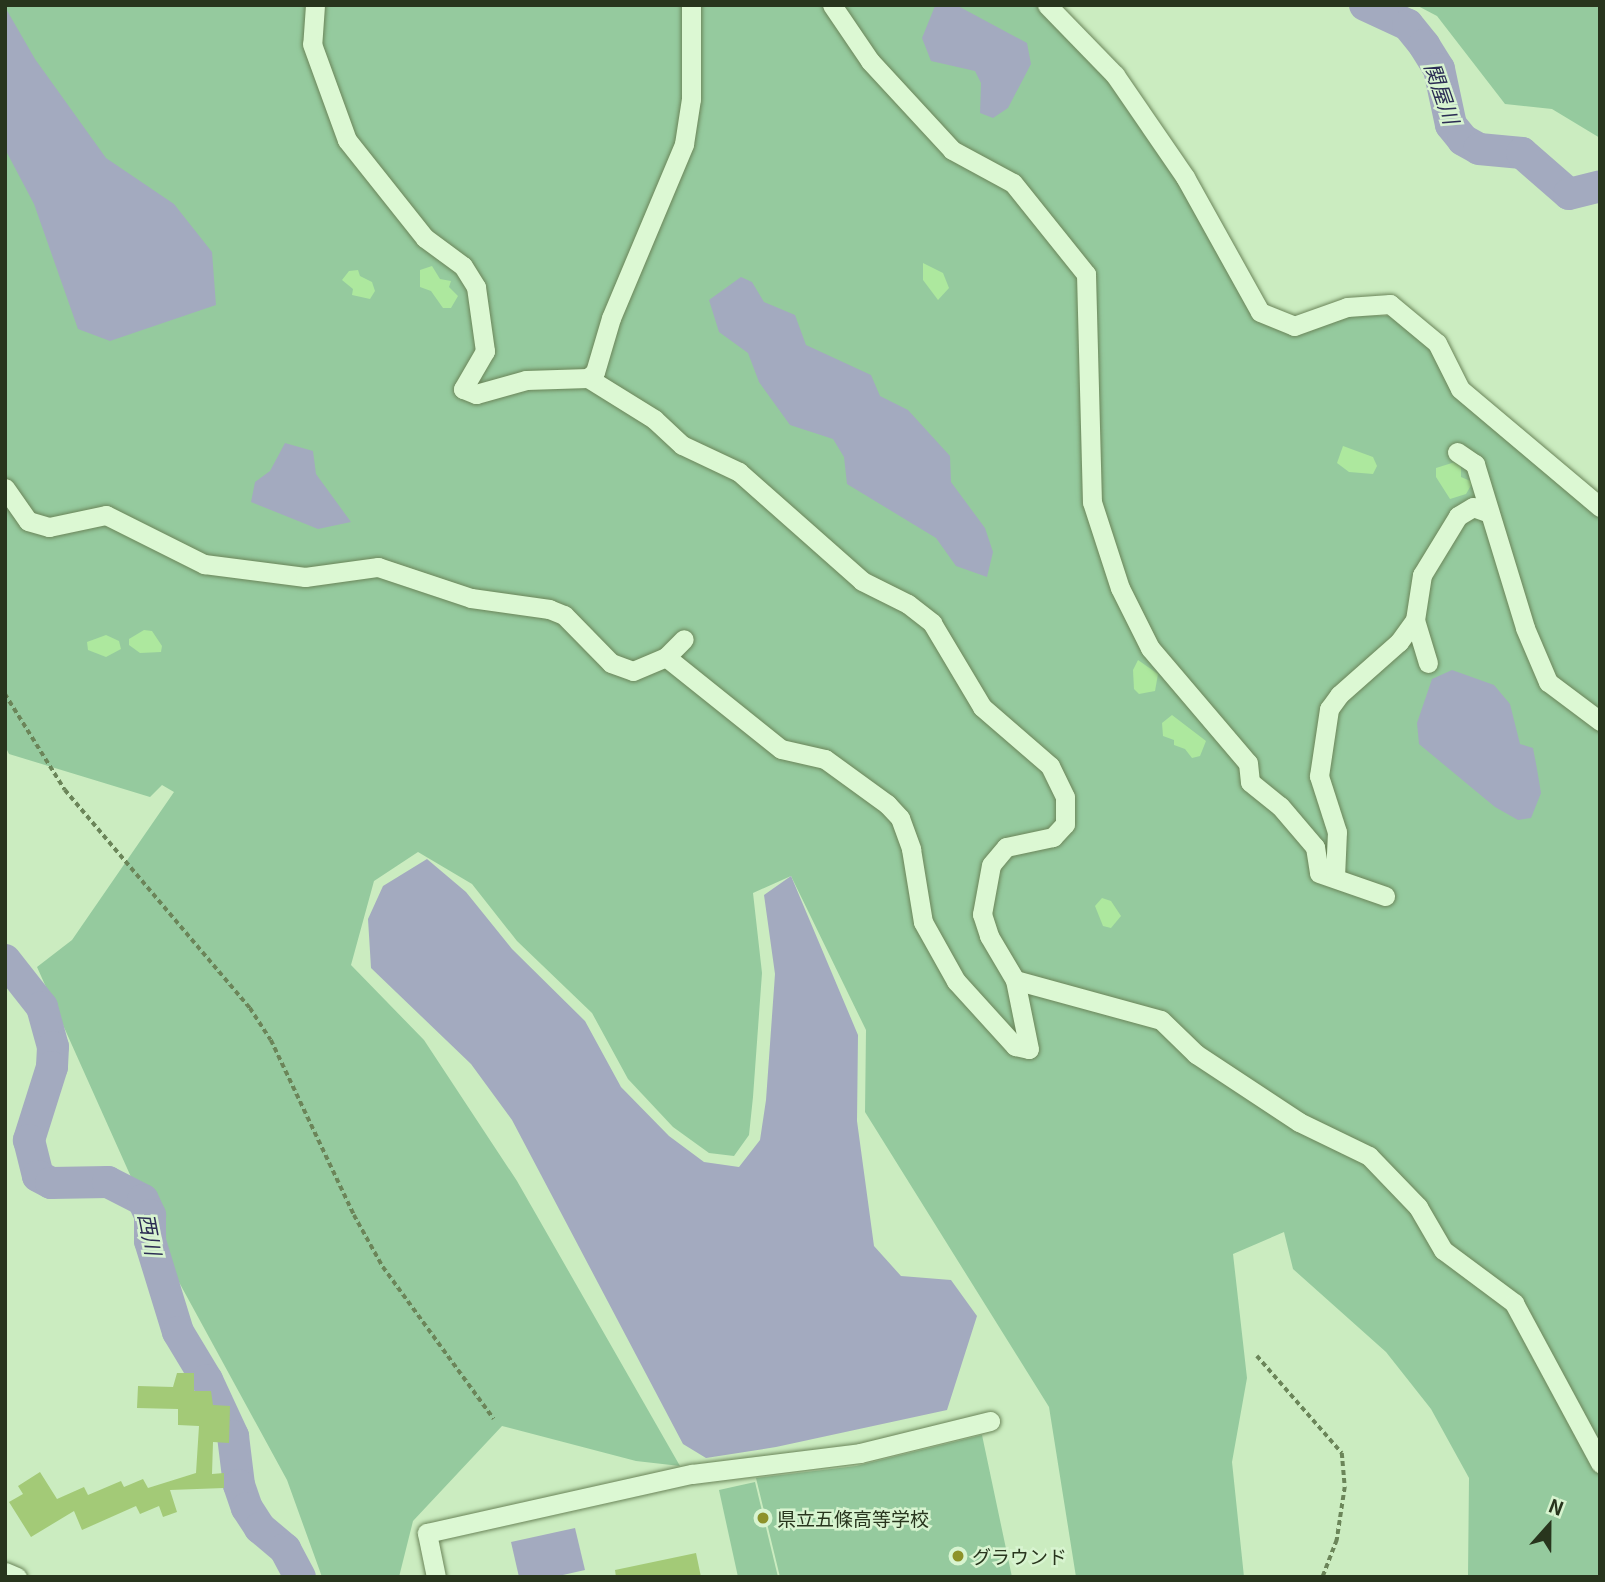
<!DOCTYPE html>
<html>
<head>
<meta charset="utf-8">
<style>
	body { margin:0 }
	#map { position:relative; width:1605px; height:1582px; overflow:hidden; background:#cbecc0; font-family:Georgia,"Noto Sans JP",serif }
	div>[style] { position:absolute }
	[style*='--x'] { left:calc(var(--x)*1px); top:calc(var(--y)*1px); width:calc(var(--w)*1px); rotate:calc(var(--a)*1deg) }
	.green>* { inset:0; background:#95ca9e }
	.sand>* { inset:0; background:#ade89e }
	.water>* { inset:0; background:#a3aabf }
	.river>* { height:32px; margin:-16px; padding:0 16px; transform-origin:16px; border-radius:16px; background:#a3aabf }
	.building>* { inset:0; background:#a3ca77 }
	.path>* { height:3.5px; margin-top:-1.75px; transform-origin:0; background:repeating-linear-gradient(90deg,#6b8559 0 5px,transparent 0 8.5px) }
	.roads { filter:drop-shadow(0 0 2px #6b8559) drop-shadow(0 0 2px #6b8559) }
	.minor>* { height:19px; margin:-9.5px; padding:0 9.5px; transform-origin:9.5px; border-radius:9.5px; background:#dcf8d3 }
	.dots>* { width:19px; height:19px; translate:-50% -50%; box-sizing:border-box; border:4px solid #d8f4d0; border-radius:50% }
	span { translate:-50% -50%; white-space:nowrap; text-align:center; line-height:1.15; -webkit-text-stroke:5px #d8f4d0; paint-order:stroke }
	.poi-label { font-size:19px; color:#28351d }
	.left { translate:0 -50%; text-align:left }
	.water-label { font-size:21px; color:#2c2d54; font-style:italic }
	.frame { position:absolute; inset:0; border:7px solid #28351d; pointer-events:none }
	.north { position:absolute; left:1514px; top:1491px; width:70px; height:70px; -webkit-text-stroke:5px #d8f4d0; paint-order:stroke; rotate:21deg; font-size:19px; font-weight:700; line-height:28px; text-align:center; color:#28351d }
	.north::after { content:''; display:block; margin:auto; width:24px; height:32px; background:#28351d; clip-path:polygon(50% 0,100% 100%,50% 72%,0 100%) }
</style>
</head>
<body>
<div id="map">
	<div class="green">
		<i style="clip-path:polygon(5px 5px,1051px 5px,1134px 117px,1274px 328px,1353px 315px,1400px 316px,1431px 344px,1464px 399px,1600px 506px,1600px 1577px,1468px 1575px,1469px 1478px,1431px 1409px,1386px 1352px,1293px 1269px,1284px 1232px,1233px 1254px,1247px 1378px,1232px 1462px,1244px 1577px,1076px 1577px,1049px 1407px,865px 1112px,866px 1030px,791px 876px,753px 893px,762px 973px,753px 1097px,749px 1135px,734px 1156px,709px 1153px,673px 1127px,628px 1079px,592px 1013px,517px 941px,472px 884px,418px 852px,374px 881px,351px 965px,424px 1040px,517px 1181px,680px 1466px,636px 1461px,502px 1426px,413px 1521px,399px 1577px,322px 1577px,287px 1480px,174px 1273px,37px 967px,72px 940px,174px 792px,162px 785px,150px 797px,9px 754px,5px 746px)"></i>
		<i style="clip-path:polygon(1416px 5px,1600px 5px,1600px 138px,1552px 109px,1505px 104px,1437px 16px)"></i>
		<i style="clip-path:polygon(982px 1435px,1012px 1577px,780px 1577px,756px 1478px,856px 1466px)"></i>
		<i style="clip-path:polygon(755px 1482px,778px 1577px,738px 1577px,719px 1490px)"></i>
	</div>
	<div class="sand">
		<i style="clip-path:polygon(923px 263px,943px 273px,949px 288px,938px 300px,923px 280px)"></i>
		<i style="clip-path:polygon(432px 266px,440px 279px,451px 281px,449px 287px,458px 296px,451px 308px,443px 308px,431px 291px,420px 287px,420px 270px)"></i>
		<i style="clip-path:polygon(358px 270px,360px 276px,372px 282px,375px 291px,370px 299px,352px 295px,353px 289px,342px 280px,349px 271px)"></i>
		<i style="clip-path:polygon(1343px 446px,1373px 457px,1377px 466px,1373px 474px,1349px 472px,1337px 463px)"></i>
		<i style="clip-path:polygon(1455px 462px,1461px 466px,1461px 477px,1473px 482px,1466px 494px,1450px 499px,1436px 477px,1436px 468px)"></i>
		<i style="clip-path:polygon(144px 630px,152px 631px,162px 646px,161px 652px,140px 653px,129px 645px,129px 639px)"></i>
		<i style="clip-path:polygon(106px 635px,119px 641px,121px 649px,106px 657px,88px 650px,87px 642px)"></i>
		<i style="clip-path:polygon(1138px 660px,1158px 674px,1155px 691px,1139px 694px,1134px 689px,1133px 670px)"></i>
		<i style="clip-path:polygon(1172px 715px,1206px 741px,1200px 756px,1192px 758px,1185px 749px,1174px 745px,1174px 740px,1163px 736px,1162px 723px)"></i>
		<i style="clip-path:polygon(1102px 898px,1111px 901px,1121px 916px,1111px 928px,1103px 926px,1095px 906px)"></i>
	</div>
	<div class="water">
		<i style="clip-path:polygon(935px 6px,958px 6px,1027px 43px,1031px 64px,1008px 108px,993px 118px,980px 113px,981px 83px,975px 71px,931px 61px,922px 38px)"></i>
		<i style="clip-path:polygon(5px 7px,35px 59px,106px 158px,174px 204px,212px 252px,216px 305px,110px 341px,78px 329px,34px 204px,5px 149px)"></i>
		<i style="clip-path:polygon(741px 277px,752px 282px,764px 302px,795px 315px,806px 345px,871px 375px,880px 396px,908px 410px,950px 456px,951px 482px,985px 528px,993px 552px,987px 577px,956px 566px,936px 538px,847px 484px,844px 457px,833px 439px,790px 425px,759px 382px,748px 353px,719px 332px,709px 300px)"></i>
		<i style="clip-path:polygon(285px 443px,313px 451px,316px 474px,351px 522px,318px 529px,251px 502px,255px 482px,270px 471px)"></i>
		<i style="clip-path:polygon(1452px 670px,1494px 685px,1510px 704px,1520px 744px,1533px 748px,1537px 769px,1541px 793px,1531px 818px,1518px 820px,1495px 807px,1419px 744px,1417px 723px,1432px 679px)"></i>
		<i style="clip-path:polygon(427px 859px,466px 892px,512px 949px,585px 1021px,621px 1087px,669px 1136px,704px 1162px,739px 1167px,760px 1140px,766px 1100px,775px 974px,764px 895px,791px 876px,858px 1035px,857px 1121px,874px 1246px,901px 1276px,951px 1280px,977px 1316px,947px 1410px,776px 1447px,706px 1458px,683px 1444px,512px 1120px,471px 1064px,371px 968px,368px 919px,383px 886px)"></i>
		<i style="clip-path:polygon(575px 1528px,585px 1570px,554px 1577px,519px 1577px,511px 1542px)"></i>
	</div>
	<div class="river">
		<i style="--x:1365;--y:5;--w:47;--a:24.9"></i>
		<i style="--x:1408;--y:25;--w:26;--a:51"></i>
		<i style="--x:1424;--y:45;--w:28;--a:58"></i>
		<i style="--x:1439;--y:69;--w:57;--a:77.9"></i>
		<i style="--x:1451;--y:125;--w:19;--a:51"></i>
		<i style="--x:1463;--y:140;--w:18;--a:29"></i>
		<i style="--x:1479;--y:149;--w:43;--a:5.3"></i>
		<i style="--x:1522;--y:153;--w:62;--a:41.1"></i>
		<i style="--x:1569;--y:194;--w:32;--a:-14"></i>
		<i style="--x:5;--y:960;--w:60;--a:51.8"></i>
		<i style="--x:42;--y:1007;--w:41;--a:74.6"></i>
		<i style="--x:53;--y:1047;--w:20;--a:93"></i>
		<i style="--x:52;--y:1067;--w:77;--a:107.5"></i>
		<i style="--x:29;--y:1140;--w:37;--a:76"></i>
		<i style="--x:38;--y:1176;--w:15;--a:28"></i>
		<i style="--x:51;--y:1183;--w:57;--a:-1"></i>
		<i style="--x:108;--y:1182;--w:39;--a:27"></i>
		<i style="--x:143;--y:1200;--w:17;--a:65"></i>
		<i style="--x:150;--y:1215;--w:26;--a:90"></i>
		<i style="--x:150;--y:1241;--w:95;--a:72.9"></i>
		<i style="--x:178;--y:1332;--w:56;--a:58.9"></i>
		<i style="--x:207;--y:1380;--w:62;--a:65.1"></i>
		<i style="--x:233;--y:1436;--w:49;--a:83"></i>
		<i style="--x:239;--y:1485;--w:24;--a:71"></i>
		<i style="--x:247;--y:1508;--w:24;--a:57"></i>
		<i style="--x:260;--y:1528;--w:33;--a:40"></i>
		<i style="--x:285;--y:1549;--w:32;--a:62"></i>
	</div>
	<div class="building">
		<i style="clip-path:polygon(177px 1373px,194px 1373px,194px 1391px,211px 1391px,213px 1405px,230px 1406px,229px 1443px,213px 1442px,212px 1474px,224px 1473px,224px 1488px,170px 1490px,177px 1512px,163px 1517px,159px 1506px,140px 1514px,136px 1506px,82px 1530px,74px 1511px,31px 1537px,9px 1502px,23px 1494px,18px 1486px,40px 1472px,57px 1499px,84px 1487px,88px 1495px,121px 1481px,124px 1487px,143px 1479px,148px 1488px,196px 1473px,199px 1426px,178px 1425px,178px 1409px,137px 1408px,138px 1386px,173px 1387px)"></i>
		<i style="clip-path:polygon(696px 1553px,701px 1577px,616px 1577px,615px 1570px)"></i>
	</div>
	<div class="path">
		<i style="--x:5;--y:694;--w:113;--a:58"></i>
		<i style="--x:65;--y:790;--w:286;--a:49.7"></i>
		<i style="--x:250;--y:1008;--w:38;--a:57"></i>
		<i style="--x:271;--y:1040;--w:194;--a:64.6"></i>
		<i style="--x:354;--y:1215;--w:60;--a:60.9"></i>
		<i style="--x:383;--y:1267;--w:188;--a:53.9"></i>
		<i style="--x:1257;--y:1356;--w:129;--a:48.8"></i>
		<i style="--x:1342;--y:1453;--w:34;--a:85"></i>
		<i style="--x:1345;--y:1487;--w:54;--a:98.6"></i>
		<i style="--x:1337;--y:1540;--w:40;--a:111"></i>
	</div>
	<div class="roads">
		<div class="minor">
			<i style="--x:315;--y:5;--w:39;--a:94"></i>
			<i style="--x:312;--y:44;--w:102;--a:70"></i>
			<i style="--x:347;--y:140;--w:125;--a:51.5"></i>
			<i style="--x:425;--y:238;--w:47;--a:36.4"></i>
			<i style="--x:463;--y:266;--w:25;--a:58"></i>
			<i style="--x:476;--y:287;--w:65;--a:82"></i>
			<i style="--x:485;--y:351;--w:44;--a:120.1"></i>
			<i style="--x:463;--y:389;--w:14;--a:21"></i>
			<i style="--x:476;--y:394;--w:52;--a:-15.6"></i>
			<i style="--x:526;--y:380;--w:62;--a:-1.8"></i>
			<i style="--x:588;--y:378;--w:78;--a:31.8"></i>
			<i style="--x:654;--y:419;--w:38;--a:43"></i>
			<i style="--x:682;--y:445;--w:63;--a:25.3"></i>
			<i style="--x:739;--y:472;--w:164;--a:41.5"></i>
			<i style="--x:862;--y:581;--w:51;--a:26.6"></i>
			<i style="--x:908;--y:604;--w:31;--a:38"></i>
			<i style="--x:932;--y:623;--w:98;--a:59.2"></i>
			<i style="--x:982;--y:707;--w:90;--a:40.9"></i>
			<i style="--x:1050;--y:766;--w:34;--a:64"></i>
			<i style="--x:1065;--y:797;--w:27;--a:90"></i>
			<i style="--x:1065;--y:824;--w:18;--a:133"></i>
			<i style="--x:1053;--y:837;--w:48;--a:168"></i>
			<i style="--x:1006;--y:847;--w:23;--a:130"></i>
			<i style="--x:991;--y:865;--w:50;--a:100.4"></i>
			<i style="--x:982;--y:914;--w:23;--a:72"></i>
			<i style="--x:989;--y:936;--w:51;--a:59.4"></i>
			<i style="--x:1015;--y:980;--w:151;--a:15.3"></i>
			<i style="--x:1161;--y:1020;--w:49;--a:44.2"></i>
			<i style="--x:1196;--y:1054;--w:123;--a:33.4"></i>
			<i style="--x:1299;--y:1122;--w:78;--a:25.9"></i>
			<i style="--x:1369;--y:1156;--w:71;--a:46.1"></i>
			<i style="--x:1418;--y:1207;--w:50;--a:59.8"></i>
			<i style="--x:1443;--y:1250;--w:89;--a:36.7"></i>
			<i style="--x:1514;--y:1303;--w:182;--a:61.7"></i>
			<i style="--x:832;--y:5;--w:68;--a:55.8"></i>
			<i style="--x:870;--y:61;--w:121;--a:47.3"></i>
			<i style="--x:952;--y:150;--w:69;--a:28.4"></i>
			<i style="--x:1013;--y:183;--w:117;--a:51.3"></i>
			<i style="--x:1086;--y:274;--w:228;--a:88.5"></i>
			<i style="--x:1092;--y:502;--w:90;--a:72"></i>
			<i style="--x:1120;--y:588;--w:67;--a:63.4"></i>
			<i style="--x:1150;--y:648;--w:151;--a:49.6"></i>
			<i style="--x:1248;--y:763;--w:19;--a:84"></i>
			<i style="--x:1250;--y:782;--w:38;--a:39"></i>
			<i style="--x:1280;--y:806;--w:54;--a:49.5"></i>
			<i style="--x:1315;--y:847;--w:26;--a:81"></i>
			<i style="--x:1319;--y:873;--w:70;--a:19.2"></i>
			<i style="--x:1047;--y:5;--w:98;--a:45.8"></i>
			<i style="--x:1115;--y:75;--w:124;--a:55.5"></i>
			<i style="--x:1185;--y:177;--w:154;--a:60.9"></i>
			<i style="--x:1260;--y:312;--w:37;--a:22"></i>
			<i style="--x:1294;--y:326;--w:56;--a:-19.7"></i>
			<i style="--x:1347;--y:307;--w:43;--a:-4"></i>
			<i style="--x:1390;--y:304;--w:61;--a:39.7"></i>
			<i style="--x:1437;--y:343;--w:51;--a:63.4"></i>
			<i style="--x:1460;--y:389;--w:183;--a:40.1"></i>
			<i style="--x:588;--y:378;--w:9;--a:-41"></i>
			<i style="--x:595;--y:372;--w:56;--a:-73.5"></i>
			<i style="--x:611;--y:318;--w:189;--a:-67.2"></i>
			<i style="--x:684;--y:144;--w:46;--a:-81.2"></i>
			<i style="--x:691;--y:99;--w:94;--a:-90"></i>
			<i style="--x:1457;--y:452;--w:22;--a:34"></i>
			<i style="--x:1475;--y:464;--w:171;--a:73"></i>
			<i style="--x:1525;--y:628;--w:59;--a:66.9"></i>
			<i style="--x:1548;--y:682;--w:65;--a:36.9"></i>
			<i style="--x:5;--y:488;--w:40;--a:55.1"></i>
			<i style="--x:28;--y:521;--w:22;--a:16"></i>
			<i style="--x:49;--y:527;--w:58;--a:-11.9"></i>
			<i style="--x:106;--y:515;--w:110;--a:26.6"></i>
			<i style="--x:204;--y:564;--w:102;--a:7.3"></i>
			<i style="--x:305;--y:577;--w:74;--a:-7.8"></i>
			<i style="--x:378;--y:567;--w:98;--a:18.4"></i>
			<i style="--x:471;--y:598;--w:79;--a:8"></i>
			<i style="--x:549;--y:609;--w:16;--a:22"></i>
			<i style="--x:564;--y:615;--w:67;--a:45.6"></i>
			<i style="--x:611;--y:663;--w:23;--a:20"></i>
			<i style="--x:633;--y:671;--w:36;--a:-23"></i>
			<i style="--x:666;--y:657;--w:25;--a:-45"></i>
			<i style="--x:666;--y:657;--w:147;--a:38.7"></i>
			<i style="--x:781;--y:749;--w:45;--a:12.8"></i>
			<i style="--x:825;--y:759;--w:77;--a:36"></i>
			<i style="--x:887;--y:804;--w:19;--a:47"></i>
			<i style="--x:900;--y:818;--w:33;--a:70"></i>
			<i style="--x:911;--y:849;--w:74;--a:80.7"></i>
			<i style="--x:923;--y:922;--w:68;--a:60.8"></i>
			<i style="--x:956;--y:981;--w:88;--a:47.8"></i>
			<i style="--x:1015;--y:1046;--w:14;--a:12"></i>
			<i style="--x:1029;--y:1049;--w:70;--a:-101.5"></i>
			<i style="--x:1428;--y:663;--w:45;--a:-106.8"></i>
			<i style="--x:1415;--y:620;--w:46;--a:-81.2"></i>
			<i style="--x:1422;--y:575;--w:69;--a:-58.6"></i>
			<i style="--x:1458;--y:516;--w:17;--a:-31"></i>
			<i style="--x:1473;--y:507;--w:15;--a:20"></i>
			<i style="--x:1335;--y:877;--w:45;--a:-87.5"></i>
			<i style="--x:1337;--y:832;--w:59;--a:-107.8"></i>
			<i style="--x:1319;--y:776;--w:68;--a:-81.5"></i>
			<i style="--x:1329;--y:709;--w:17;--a:-54"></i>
			<i style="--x:1339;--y:695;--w:80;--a:-41.5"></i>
			<i style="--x:1399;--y:642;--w:27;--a:-54"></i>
			<i style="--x:5;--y:1572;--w:13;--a:23"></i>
			<i style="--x:436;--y:1577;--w:45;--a:-101.6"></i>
			<i style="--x:427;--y:1533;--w:271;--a:-12.6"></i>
			<i style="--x:692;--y:1474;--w:169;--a:-7.1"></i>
			<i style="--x:860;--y:1453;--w:134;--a:-13.8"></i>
		</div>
	</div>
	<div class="dots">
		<i style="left:763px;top:1518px;background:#8d922a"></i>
		<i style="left:958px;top:1556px;background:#8d922a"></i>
	</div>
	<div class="poi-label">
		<span class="left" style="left:777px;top:1518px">県立五條高等学校</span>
		<span class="left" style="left:972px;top:1556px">グラウンド</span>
	</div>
	<div class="water-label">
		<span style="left:1443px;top:93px;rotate:71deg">関屋川</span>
		<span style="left:151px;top:1234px;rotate:79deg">西川</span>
	</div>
	<div class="frame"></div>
	<div class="north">N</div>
</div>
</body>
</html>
